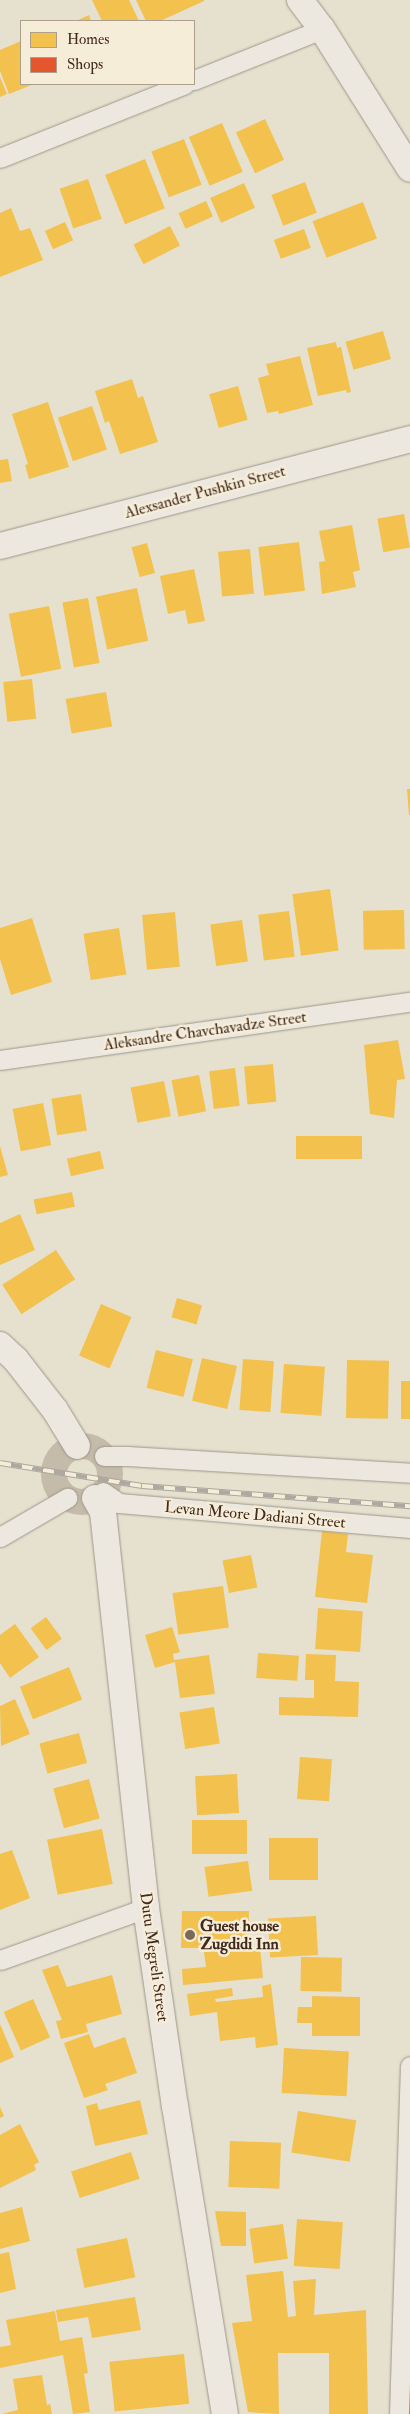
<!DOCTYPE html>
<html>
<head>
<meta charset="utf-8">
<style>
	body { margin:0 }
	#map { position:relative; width:410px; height:2414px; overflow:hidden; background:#e6e0ce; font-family:"IM FELL Double Pica",serif }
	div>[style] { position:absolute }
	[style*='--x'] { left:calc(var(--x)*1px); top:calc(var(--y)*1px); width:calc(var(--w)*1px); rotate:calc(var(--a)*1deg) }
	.homes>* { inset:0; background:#f2c14e; transform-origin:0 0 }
	.shops>* { inset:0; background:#e4572e }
	.secondary-tunnel>* { height:26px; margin-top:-13px; transform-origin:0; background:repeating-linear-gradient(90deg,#c5bbaa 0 26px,transparent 0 39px) }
	.secondary-tunnel>.ring { margin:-13px; padding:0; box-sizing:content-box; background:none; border:26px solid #c5bbaa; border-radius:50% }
	.roads { filter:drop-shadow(0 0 1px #9c968a) drop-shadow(0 0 1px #9c968a) }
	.street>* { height:19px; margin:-9.5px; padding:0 9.5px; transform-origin:9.5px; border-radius:9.5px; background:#ece8df }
	.secondary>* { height:26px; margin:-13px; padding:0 13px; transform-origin:13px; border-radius:13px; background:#ece8df }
	.rail>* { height:5.5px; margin-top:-2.75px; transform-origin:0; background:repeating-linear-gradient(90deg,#f6edd9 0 11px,#ada8a0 0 22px); box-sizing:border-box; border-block:1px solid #ada8a0 }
	.dots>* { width:14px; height:14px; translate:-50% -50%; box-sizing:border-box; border:2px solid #f6edd9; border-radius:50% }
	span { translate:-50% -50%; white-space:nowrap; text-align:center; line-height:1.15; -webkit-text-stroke:5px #f6edd9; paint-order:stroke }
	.street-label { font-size:16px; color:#41291c }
	.poi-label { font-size:16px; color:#41291c; font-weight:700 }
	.left { translate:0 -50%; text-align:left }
	.legend { position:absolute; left:20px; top:20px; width:175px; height:65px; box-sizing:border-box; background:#f6edd9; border:1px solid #ae9f8d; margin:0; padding:6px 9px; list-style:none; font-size:15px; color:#41291c }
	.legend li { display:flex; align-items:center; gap:10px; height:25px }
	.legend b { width:25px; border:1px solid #ae9f8d }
</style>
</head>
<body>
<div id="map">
	<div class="homes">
		<i style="clip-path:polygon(92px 0,129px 0,139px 21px,102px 21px)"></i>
		<i style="clip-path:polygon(136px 0,204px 0,204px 1px,160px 21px,146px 21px)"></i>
		<i style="clip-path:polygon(89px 15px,91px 21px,76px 21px)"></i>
		<i style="clip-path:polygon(21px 41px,21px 84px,34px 84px,9px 94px,0 71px,0 50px)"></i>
		<i style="clip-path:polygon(0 77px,7px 94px,0 97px)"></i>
		<i style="left:265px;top:119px;width:45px;height:32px;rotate:65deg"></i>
		<i style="left:222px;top:123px;width:53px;height:36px;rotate:67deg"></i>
		<i style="left:184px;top:139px;width:49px;height:35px;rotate:69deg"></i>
		<i style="left:145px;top:159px;width:53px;height:43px;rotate:68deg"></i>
		<i style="left:88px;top:179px;width:42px;height:30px;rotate:71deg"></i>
		<i style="left:305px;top:182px;width:33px;height:36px;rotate:69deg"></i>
		<i style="left:244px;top:183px;width:27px;height:37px;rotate:66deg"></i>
		<i style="left:206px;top:201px;width:17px;height:30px;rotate:66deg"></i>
		<i style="left:363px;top:202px;width:39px;height:54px;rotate:69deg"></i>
		<i style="clip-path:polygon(11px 208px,20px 231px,30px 228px,43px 260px,0 277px,0 213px)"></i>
		<i style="left:65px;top:222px;width:20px;height:22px;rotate:66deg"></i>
		<i style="left:170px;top:226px;width:22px;height:41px;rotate:63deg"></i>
		<i style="left:304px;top:229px;width:20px;height:32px;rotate:70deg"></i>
		<i style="left:383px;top:331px;width:29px;height:39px;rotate:74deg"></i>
		<i style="clip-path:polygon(336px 342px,337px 348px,341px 347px,351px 392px,347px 393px,346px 390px,318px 396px,307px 348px)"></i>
		<i style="clip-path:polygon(300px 356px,313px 405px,279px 414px,278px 411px,267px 413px,258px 378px,269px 375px,266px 364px)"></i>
		<i style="clip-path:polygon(132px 379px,138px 398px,143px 396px,158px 442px,120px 454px,109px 421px,105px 423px,95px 391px)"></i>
		<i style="left:238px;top:386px;width:35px;height:30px;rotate:74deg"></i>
		<i style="clip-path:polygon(48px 402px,69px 467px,29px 479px,25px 465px,28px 464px,12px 414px)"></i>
		<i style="left:92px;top:406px;width:46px;height:36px;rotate:71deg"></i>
		<i style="clip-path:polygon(8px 459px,12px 481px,0 483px,0 460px)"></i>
		<i style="left:404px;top:514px;width:34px;height:27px;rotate:80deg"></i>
		<i style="clip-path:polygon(352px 525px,360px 570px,353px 572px,356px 587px,322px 594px,319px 562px,325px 561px,319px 531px)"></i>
		<i style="left:299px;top:542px;width:49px;height:41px;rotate:83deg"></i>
		<i style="left:147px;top:543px;width:31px;height:16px;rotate:75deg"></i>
		<i style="left:250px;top:549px;width:45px;height:32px;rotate:85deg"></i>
		<i style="clip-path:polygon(194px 569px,205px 621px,188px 624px,185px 610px,168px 614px,160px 576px)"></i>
		<i style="left:137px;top:588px;width:54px;height:42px;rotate:78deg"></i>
		<i style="left:88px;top:598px;width:66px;height:26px;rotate:80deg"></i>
		<i style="left:49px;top:606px;width:64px;height:41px;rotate:79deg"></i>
		<i style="left:32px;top:679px;width:40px;height:29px;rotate:84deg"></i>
		<i style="left:106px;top:692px;width:35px;height:41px;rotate:80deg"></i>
		<i style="clip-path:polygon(407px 789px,410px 789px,410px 815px,409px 815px)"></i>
		<i style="left:330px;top:889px;width:62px;height:38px;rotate:82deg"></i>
		<i style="left:404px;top:910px;width:39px;height:41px;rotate:89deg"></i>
		<i style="left:289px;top:911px;width:46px;height:31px;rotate:83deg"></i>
		<i style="left:175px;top:912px;width:55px;height:33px;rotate:85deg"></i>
		<i style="clip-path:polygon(32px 918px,52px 982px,11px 995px,0 959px,0 928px)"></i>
		<i style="left:242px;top:920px;width:42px;height:32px;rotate:82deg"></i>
		<i style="left:119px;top:928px;width:47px;height:36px;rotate:81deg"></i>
		<i style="clip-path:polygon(398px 1040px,405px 1079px,397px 1080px,394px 1118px,370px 1114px,364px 1045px)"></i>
		<i style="left:273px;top:1064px;width:38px;height:29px;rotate:85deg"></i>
		<i style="left:235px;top:1068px;width:38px;height:26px;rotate:83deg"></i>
		<i style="left:199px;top:1075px;width:37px;height:28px;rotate:79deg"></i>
		<i style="left:164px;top:1081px;width:36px;height:34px;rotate:79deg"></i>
		<i style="left:81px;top:1094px;width:37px;height:30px;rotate:81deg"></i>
		<i style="left:43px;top:1103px;width:43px;height:31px;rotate:79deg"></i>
		<i style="left:296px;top:1136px;width:66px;height:23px"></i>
		<i style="clip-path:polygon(0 1146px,8px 1175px,0 1177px)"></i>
		<i style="left:100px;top:1151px;width:18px;height:34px;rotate:77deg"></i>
		<i style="left:72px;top:1192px;width:15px;height:39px;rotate:79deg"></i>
		<i style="clip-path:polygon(20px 1214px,35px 1250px,0 1265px,0 1223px)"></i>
		<i style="left:56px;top:1250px;width:35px;height:64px;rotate:57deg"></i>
		<i style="left:177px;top:1298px;width:26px;height:20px;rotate:16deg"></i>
		<i style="left:101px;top:1304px;width:33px;height:56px;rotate:23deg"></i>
		<i style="left:156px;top:1350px;width:38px;height:39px;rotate:14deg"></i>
		<i style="left:202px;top:1358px;width:36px;height:44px;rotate:13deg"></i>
		<i style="left:243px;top:1359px;width:31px;height:51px;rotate:4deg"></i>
		<i style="left:347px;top:1360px;width:42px;height:58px;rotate:1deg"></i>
		<i style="left:284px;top:1364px;width:41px;height:49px;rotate:4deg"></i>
		<i style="left:401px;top:1381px;width:9px;height:38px"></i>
		<i style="clip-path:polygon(322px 1531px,348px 1534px,346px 1552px,373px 1555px,367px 1603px,315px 1597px)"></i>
		<i style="left:251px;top:1555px;width:33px;height:29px;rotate:79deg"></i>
		<i style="left:223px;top:1586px;width:42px;height:51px;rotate:82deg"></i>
		<i style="left:318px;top:1608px;width:45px;height:41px;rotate:4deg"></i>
		<i style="left:46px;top:1617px;width:27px;height:19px;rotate:54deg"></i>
		<i style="clip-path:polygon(15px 1624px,39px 1657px,10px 1678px,0 1663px,0 1635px)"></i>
		<i style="clip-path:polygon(172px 1627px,180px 1652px,173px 1654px,174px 1660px,209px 1655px,215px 1694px,180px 1698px,175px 1662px,155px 1668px,145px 1635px)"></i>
		<i style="left:258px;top:1653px;width:41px;height:25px;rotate:4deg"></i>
		<i style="clip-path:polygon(306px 1654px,336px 1655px,335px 1681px,359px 1682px,358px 1717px,279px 1715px,279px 1697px,314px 1698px,314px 1680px,305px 1680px)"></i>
		<i style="left:69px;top:1667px;width:35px;height:53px;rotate:68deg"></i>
		<i style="clip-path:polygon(15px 1699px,30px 1734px,1px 1746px,0 1706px)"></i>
		<i style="left:214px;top:1707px;width:37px;height:35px;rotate:81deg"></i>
		<i style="left:79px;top:1733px;width:31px;height:41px;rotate:75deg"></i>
		<i style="left:300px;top:1757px;width:32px;height:42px;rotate:4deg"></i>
		<i style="left:237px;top:1774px;width:39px;height:42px;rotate:87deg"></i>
		<i style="left:89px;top:1779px;width:41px;height:37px;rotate:75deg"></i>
		<i style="left:192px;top:1820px;width:55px;height:34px"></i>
		<i style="left:102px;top:1829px;width:56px;height:56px;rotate:79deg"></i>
		<i style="left:269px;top:1838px;width:49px;height:42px"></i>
		<i style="clip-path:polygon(12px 1850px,30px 1898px,0 1910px,0 1854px)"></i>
		<i style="left:248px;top:1861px;width:30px;height:44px;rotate:82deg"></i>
		<i style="clip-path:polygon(182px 1911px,249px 1911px,248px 1948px,260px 1947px,263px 1978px,183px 1985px,182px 1969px,206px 1967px,204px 1952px,246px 1948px,181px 1948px)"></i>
		<i style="left:316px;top:1916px;width:39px;height:48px;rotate:87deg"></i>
		<i style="left:301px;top:1957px;width:41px;height:34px;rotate:1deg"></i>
		<i style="clip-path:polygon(58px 1965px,67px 1987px,112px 1975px,122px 2014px,86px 2024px,88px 2032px,61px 2039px,56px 2021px,62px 2020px,42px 1970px)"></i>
		<i style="clip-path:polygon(271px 1984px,278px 2045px,256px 2048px,255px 2037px,220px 2041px,217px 2012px,190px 2016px,187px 1994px,232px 1988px,233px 1996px,215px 1999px,216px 2002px,263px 1997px,262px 1986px)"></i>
		<i style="clip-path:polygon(312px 1996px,360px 1997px,360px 2036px,312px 2036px,312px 2023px,297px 2023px,298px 2007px,312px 2007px)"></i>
		<i style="left:33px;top:1999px;width:42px;height:32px;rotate:66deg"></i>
		<i style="clip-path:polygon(0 2024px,14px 2057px,0 2063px)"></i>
		<i style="clip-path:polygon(89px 2034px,94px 2048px,125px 2037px,137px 2073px,105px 2084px,108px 2090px,84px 2098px,64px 2043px)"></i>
		<i style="left:284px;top:2048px;width:65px;height:45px;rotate:3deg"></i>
		<i style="clip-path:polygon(140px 2100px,148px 2134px,95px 2146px,86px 2106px,97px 2103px,99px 2110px)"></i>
		<i style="clip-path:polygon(0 2107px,4px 2116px,0 2118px)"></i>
		<i style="left:298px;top:2111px;width:59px;height:42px;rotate:9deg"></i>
		<i style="clip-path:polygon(20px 2124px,39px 2162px,34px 2165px,36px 2170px,0 2188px,0 2135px)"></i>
		<i style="left:230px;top:2141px;width:51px;height:46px;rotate:2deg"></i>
		<i style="left:131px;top:2152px;width:28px;height:63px;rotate:72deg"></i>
		<i style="clip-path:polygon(22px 2207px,30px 2241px,0 2249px,0 2213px)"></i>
		<i style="clip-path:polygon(215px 2211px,246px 2212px,246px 2246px,221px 2246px)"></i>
		<i style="left:297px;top:2219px;width:46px;height:47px;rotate:4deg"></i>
		<i style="left:283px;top:2224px;width:35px;height:34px;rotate:82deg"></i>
		<i style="left:127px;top:2238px;width:40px;height:52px;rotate:78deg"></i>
		<i style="clip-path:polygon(9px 2252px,16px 2289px,0 2293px,0 2254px)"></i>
		<i style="clip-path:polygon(283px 2271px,288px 2317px,296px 2316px,293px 2281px,316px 2279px,314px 2315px,366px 2310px,368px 2414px,329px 2414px,329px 2353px,278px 2353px,279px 2414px,248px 2412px,232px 2323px,252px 2321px,246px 2275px)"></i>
		<i style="clip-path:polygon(135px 2297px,141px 2330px,92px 2338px,88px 2317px,58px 2322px,56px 2310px)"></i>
		<i style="clip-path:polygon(55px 2311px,60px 2341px,82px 2337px,88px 2373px,84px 2374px,90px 2412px,73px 2414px,63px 2355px,0 2368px,0 2347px,11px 2345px,6px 2320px)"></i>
		<i style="left:184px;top:2354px;width:50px;height:75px;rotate:84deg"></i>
		<i style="clip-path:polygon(42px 2375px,47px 2405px,50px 2404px,52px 2414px,2px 2414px,18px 2410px,13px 2379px)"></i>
	</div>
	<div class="shops">
		<i style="clip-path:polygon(410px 2337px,410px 2414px,405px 2414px)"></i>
	</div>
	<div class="secondary-tunnel">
		<i class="ring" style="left:54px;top:1446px;width:30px;height:30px"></i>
	</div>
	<div class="roads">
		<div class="street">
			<i style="--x:194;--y:80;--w:138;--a:-21.7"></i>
			<i style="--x:0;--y:158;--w:199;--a:-21.8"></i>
			<i style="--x:0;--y:1060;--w:414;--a:-8.1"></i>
			<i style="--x:104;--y:1456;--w:23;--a:0"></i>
			<i style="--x:127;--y:1456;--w:284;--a:3.4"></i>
			<i style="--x:103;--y:1492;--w:19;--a:35"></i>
			<i style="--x:119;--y:1503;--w:292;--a:4.9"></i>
			<i style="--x:0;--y:1537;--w:78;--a:-30.2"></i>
			<i style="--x:0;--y:1960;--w:155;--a:-19.6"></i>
			<i style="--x:399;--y:2414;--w:348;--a:-88.2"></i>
		</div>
		<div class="secondary">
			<i style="--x:300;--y:0;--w:36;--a:53"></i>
			<i style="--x:322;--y:29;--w:165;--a:57.8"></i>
			<i style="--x:0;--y:546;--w:424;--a:-14.6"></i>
			<i style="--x:0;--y:1345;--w:22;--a:43"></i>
			<i style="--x:16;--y:1360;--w:63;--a:52"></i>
			<i style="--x:55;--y:1410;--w:42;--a:58.6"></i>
			<i style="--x:95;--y:1498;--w:16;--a:60"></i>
			<i style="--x:103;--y:1512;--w:398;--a:83.8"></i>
			<i style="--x:146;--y:1908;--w:200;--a:81.7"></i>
			<i style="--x:175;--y:2106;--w:312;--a:80.8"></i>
		</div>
	</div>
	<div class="rail">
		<i style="--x:0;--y:1463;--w:144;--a:9.2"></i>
		<i style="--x:142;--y:1486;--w:269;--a:4.3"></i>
	</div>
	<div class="dots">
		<i style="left:190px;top:1935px;background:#7b695a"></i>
	</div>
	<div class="street-label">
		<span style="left:205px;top:492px;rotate:-15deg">Alexsander Pushkin Street</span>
		<span style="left:205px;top:1031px;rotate:-8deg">Aleksandre Chavchavadze Street</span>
		<span style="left:255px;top:1515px;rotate:5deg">Levan Meore Dadiani Street</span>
		<span style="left:154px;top:1957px;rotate:82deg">Dutu Megreli Street</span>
	</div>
	<div class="poi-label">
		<span class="left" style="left:200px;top:1935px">Guest house<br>Zugdidi Inn</span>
	</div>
	<ul class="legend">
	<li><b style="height:14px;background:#f2c14e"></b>Homes</li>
	<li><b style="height:14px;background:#e4572e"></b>Shops</li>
	</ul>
</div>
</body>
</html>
